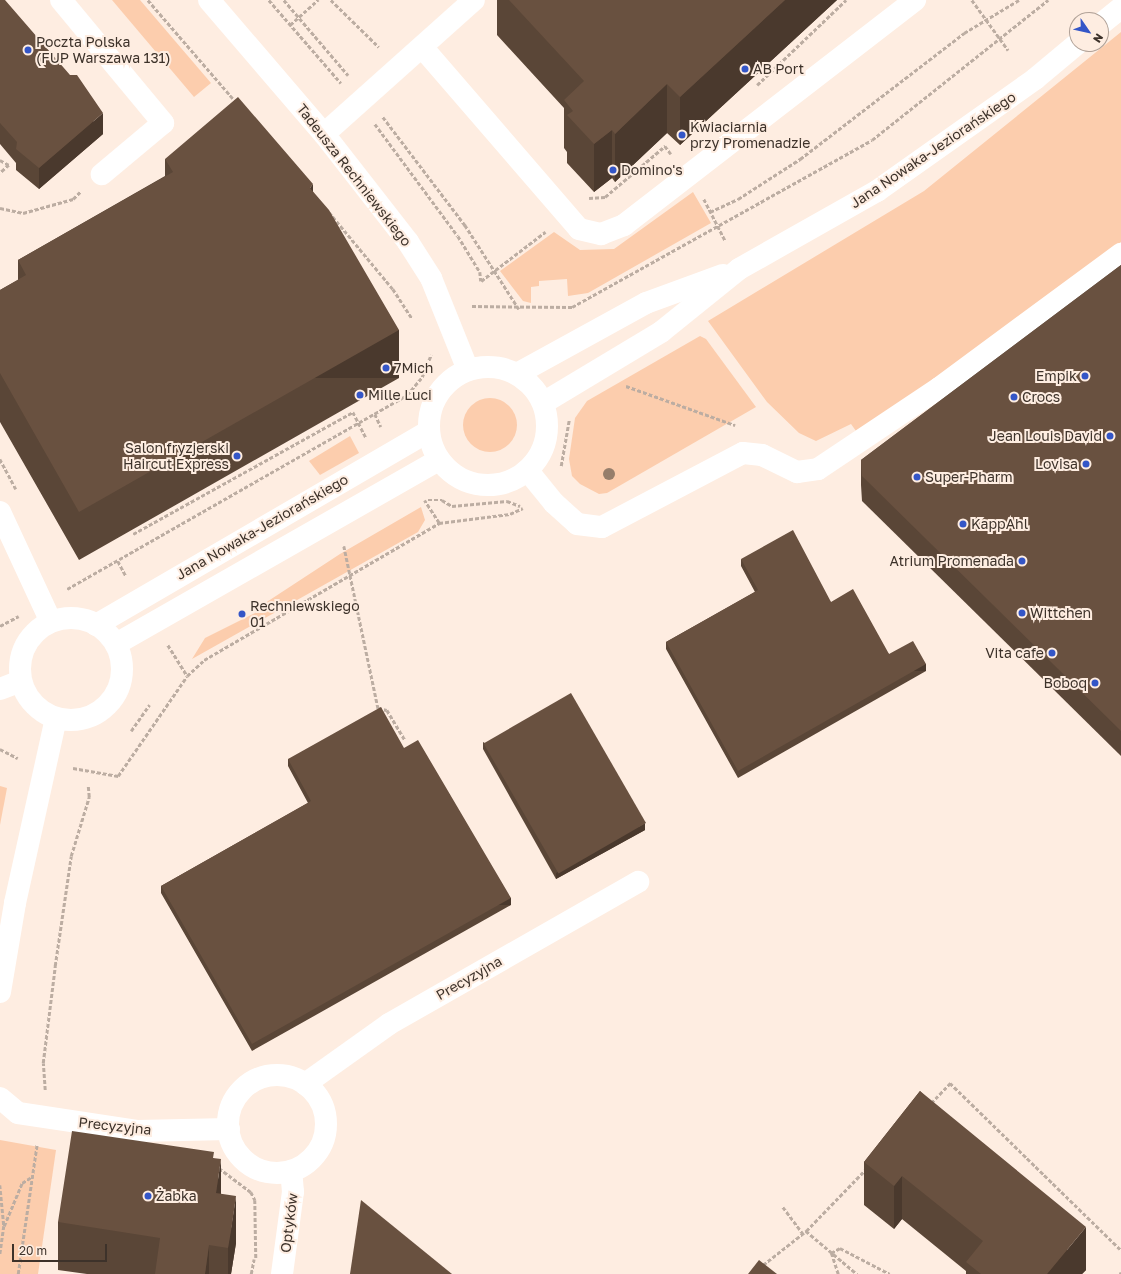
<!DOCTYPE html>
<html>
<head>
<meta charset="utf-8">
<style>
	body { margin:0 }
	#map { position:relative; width:1121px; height:1274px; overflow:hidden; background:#feede1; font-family:"Golos Text",sans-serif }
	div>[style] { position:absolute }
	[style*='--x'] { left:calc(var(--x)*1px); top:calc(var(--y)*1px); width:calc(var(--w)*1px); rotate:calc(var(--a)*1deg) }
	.green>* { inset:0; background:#fccdad }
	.round { border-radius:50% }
	.path>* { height:2.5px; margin-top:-1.25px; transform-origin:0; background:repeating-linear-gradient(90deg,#bcada2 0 4px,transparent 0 6px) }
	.minor>* { height:22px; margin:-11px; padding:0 11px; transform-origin:11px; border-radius:11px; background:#fff }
	.minor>.ring { margin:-11px; padding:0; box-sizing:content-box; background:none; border:22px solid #fff; border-radius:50% }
	.trees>* { width:12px; height:12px; margin:-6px; border-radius:50%; background:#967e6b }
	.wall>* { inset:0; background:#5a4637 }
	.shaded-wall>* { inset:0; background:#4a392d; transform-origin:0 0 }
	.building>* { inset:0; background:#695140; transform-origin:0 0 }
	.dots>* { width:11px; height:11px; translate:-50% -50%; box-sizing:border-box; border:2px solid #feede1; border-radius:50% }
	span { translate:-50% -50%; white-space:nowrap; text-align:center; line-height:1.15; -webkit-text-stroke:4px #feede1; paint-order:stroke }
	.poi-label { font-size:14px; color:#3d322a }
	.left { translate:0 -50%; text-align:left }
	.right { translate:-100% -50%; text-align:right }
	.street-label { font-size:14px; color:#3d322a }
	.north { position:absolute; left:1069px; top:12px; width:40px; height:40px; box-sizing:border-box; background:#feede1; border:1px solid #b1a298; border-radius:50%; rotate:124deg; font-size:11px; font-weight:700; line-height:16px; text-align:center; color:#3d322a }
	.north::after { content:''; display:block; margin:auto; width:14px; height:18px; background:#3456c7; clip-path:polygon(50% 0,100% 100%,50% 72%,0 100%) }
	.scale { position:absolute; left:12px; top:1244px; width:95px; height:18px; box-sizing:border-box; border:2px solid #3d322a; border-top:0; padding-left:5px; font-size:12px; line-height:14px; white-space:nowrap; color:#3d322a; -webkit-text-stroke:3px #feede1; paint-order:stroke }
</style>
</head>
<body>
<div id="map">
	<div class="green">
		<i style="clip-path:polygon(112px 0,140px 0,211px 83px,194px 97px)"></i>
		<i style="clip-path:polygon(1121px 32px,1121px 242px,927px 385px,856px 431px,851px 424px,816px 441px,799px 433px,767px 402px,708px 321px,924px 191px)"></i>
		<i style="clip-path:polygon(693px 192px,711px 223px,588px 293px,568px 296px,567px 279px,539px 281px,539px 286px,531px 287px,531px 303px,523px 301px,500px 271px,554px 232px,580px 250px,614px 249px)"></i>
		<i style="clip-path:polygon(700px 336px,706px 339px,756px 407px,607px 493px,599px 494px,580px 484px,572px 476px,569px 459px,575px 418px,587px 401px)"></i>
		<i class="round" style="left:463px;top:398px;width:54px;height:54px"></i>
		<i style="clip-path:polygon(350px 436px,359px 453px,320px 475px,309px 461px)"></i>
		<i style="clip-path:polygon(421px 507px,425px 520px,418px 532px,192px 659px,205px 638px,257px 612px,256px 609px,340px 554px)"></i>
		<i style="clip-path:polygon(0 786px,7px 788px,0 825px)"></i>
		<i style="clip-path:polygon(0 1140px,56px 1150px,38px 1274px,0 1274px)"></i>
	</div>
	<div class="path">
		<i style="--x:148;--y:0;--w:136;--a:49.2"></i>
		<i style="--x:269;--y:0;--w:110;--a:49.1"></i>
		<i style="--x:284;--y:0;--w:99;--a:49.5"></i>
		<i style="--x:331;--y:0;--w:67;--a:44.4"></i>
		<i style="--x:972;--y:0;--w:62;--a:54.2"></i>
		<i style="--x:290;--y:25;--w:38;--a:-42"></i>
		<i style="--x:757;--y:85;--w:123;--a:-43.7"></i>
		<i style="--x:383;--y:117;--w:136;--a:52.8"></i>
		<i style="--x:465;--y:225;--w:100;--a:57.3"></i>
		<i style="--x:375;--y:124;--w:139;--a:53.5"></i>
		<i style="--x:458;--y:236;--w:42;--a:58.6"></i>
		<i style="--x:480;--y:272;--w:9;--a:84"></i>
		<i style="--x:481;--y:281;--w:81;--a:-37.4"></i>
		<i style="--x:0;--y:160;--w:10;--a:29"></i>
		<i style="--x:9;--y:165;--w:12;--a:138"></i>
		<i style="--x:589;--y:198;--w:16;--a:-4"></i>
		<i style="--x:605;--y:197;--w:79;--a:-40.4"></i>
		<i style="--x:665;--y:146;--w:10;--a:53"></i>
		<i style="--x:704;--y:199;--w:46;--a:62.9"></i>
		<i style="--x:0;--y:208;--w:24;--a:12"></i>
		<i style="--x:23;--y:213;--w:52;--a:-15.6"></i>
		<i style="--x:73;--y:199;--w:11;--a:-45"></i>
		<i style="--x:329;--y:212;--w:100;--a:50.3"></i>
		<i style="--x:393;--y:289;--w:35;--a:57"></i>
		<i style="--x:710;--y:212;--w:31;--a:-25"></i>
		<i style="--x:738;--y:199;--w:74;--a:-32.8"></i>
		<i style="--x:800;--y:159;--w:207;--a:-37.5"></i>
		<i style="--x:964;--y:33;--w:64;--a:-31"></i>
		<i style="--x:472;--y:306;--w:100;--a:0.6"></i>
		<i style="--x:572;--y:307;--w:343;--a:-29.1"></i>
		<i style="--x:872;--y:140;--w:225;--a:-38.5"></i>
		<i style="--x:626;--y:386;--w:116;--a:19.7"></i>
		<i style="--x:375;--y:414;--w:14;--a:65"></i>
		<i style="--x:0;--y:459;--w:34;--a:62"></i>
		<i style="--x:561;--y:466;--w:47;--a:-80.1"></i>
		<i style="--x:428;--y:500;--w:14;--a:0"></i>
		<i style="--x:442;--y:500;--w:12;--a:31"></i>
		<i style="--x:452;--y:506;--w:55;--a:-5.2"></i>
		<i style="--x:507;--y:501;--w:14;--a:21"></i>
		<i style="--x:439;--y:523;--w:72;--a:-7.2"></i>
		<i style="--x:510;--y:514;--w:14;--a:-25"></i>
		<i style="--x:133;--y:534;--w:252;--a:-29"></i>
		<i style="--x:353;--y:412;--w:28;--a:63"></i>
		<i style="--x:344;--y:546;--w:166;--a:78.1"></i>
		<i style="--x:378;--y:708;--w:9;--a:13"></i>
		<i style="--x:387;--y:710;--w:35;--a:59"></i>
		<i style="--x:118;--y:561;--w:17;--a:62"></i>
		<i style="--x:67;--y:589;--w:391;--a:-29.7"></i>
		<i style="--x:407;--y:395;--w:23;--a:-50"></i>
		<i style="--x:422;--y:377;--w:24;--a:-68"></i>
		<i style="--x:0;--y:626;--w:21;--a:-28"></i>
		<i style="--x:168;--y:645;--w:36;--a:58"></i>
		<i style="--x:131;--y:731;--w:32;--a:-55"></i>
		<i style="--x:0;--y:749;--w:20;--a:27"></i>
		<i style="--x:73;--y:768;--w:46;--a:10.1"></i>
		<i style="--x:118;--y:776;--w:121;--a:-55.4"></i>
		<i style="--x:187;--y:676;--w:23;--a:-43"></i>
		<i style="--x:204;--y:660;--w:272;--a:-30.2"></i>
		<i style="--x:439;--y:523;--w:27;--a:-123"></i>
		<i style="--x:45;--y:1090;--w:27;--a:-94"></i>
		<i style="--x:43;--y:1063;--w:98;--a:-82.9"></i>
		<i style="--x:55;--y:966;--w:111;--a:-81.7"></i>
		<i style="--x:71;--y:856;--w:62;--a:-73"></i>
		<i style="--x:89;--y:797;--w:12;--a:-95"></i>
		<i style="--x:931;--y:1103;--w:28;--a:-46"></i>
		<i style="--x:950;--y:1083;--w:239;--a:44.3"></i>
		<i style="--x:219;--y:1168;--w:40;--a:37"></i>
		<i style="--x:251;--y:1192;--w:9;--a:63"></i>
		<i style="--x:255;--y:1200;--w:59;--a:89"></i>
		<i style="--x:0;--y:1185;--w:41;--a:84.4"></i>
		<i style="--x:4;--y:1226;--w:28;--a:98"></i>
		<i style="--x:783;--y:1207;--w:34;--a:53"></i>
		<i style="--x:4;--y:1226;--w:47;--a:-67.3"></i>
		<i style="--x:22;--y:1183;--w:13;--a:-32"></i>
		<i style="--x:806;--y:1231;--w:67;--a:40.1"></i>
		<i style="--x:763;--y:1265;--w:55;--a:-38.3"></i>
		<i style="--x:806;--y:1231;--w:86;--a:-45.9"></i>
		<i style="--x:18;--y:1274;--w:131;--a:-81.7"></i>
		<i style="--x:251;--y:1274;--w:15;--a:-79"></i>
		<i style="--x:838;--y:1274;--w:22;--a:-108"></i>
		<i style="--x:831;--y:1253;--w:10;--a:-29"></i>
		<i style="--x:840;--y:1248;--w:56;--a:27.5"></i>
		<i style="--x:1120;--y:1274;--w:2;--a:-63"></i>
	</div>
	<div class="minor">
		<i style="--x:61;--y:0;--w:160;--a:50.3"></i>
		<i style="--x:163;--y:123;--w:80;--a:140.1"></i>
		<i style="--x:209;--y:0;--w:177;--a:49.4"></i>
		<i style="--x:324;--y:134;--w:137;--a:52.1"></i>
		<i style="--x:408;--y:242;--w:43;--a:57.4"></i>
		<i style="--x:431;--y:278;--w:99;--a:68.1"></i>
		<i style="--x:1101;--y:24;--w:26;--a:-39"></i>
		<i style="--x:422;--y:47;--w:240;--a:49.2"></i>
		<i style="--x:579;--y:229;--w:23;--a:13"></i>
		<i style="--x:601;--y:234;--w:25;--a:-21"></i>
		<i style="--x:624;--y:225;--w:368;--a:-37.7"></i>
		<i style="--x:324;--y:134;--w:201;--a:-41.8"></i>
		<i class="ring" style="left:429px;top:367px;width:96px;height:96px"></i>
		<i style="--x:517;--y:374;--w:147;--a:-28.8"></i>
		<i style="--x:646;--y:303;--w:82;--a:-20"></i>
		<i style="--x:543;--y:403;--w:138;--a:-31"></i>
		<i style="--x:661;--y:332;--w:100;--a:-38.9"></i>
		<i style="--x:739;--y:269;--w:159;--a:-29.5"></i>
		<i style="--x:877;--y:191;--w:194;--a:-35.3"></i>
		<i style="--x:1035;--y:79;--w:55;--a:-39.8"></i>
		<i style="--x:528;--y:471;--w:41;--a:50.9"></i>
		<i style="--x:554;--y:503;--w:31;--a:42"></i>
		<i style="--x:577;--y:524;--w:25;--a:7"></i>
		<i style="--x:602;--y:527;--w:159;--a:-27.7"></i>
		<i style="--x:743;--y:453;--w:19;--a:6"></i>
		<i style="--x:762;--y:455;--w:39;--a:26"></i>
		<i style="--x:797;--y:472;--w:21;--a:-8"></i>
		<i style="--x:818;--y:469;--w:146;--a:-33.8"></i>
		<i style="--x:939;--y:388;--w:226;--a:-36.4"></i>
		<i style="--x:0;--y:512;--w:121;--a:65.1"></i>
		<i class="ring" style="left:20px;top:618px;width:80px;height:80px"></i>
		<i style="--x:96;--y:625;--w:385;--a:-30.2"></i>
		<i style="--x:116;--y:644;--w:372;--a:-29.7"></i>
		<i style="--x:0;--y:689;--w:22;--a:-21"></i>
		<i style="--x:0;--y:992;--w:90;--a:-80.4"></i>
		<i style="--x:15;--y:903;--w:189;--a:-77.5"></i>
		<i class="ring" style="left:228px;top:1075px;width:76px;height:76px"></i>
		<i style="--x:305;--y:1084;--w:103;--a:-35.5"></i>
		<i style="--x:389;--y:1024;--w:287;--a:-29.7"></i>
		<i style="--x:0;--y:1098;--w:23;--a:40"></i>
		<i style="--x:18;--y:1113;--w:120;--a:8.6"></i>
		<i style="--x:137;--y:1131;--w:92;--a:-1.2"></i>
		<i style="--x:282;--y:1274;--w:83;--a:-82.4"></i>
		<i style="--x:293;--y:1192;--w:21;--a:-95"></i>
	</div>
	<div class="trees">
		<i style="left:609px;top:474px"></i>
	</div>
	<div class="wall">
		<i style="clip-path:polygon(0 0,103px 134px,39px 189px,16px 170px,16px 163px,0 144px)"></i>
		<i style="clip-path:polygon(497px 0,837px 0,680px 145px,667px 133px,615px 182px,612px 178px,594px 192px,567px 163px,567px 152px,564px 148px,564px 108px,497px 35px)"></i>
		<i style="clip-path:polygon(165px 159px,313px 192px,399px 378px,79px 560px,0 422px,0 290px,18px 280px,18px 260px,165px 176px)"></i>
		<i style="clip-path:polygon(1121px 265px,1121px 756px,862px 501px,861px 485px,861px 460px)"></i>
		<i style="clip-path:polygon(741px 559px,831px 602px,889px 654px,926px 671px,738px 778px,666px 649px,666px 642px,755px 592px,741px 566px)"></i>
		<i style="clip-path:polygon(483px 742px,645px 830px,556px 879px,483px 749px)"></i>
		<i style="clip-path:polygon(404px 748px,511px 905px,252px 1051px,161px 893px,161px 886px,308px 803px,288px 766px,288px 759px)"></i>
		<i style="clip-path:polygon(920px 1091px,1086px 1270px,1082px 1274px,966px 1274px,966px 1271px,902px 1219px,894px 1229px,864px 1205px,864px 1162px)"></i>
		<i style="clip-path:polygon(214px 1158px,221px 1194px,236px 1243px,231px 1274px,87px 1274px,58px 1270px,58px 1222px)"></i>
	</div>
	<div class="shaded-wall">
		<i style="clip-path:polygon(785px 0,837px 0,680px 145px,680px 97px)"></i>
		<i style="clip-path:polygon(667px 84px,667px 133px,615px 182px,615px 134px)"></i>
		<i style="clip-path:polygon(103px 113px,103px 134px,39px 189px,39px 168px)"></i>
		<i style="clip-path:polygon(612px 130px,612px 178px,594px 192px,594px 144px)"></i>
		<i style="clip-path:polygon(313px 184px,313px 232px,310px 188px)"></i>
		<i style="left:399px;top:330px;width:48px;height:368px;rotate:90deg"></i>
		<i style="left:926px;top:664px;width:7px;height:216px;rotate:90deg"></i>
		<i style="clip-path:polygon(645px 823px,645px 830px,556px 879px,556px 873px)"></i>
		<i style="left:511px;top:898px;width:7px;height:297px;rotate:90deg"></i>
		<i style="clip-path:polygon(221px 1159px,221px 1207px,216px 1193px)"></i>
		<i style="clip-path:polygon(902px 1176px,902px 1219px,894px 1229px,894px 1186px)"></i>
		<i style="clip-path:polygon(236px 1196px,236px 1243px,231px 1274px,228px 1274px,228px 1248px)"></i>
		<i style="clip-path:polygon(1086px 1227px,1086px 1270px,1082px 1274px,1047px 1274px)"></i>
		<i style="clip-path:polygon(209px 1245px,209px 1274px,205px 1274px)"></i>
	</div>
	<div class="building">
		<i style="clip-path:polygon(0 0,5px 0,70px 75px,77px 75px,103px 113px,39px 168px,16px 149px,17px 142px,0 123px)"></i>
		<i style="clip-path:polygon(509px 0,785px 0,680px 97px,667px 84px,615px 134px,612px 130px,594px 144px,567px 115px,573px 111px,564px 100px,584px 81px)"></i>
		<i style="clip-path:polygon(238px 97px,313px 184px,310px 188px,329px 210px,399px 330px,79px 512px,0 373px,0 290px,26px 275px,18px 260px,173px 172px,165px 159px)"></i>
		<i style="clip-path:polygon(1121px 265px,1121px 731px,862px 476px,861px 460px)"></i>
		<i style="clip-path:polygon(793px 530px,831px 602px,853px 589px,889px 654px,913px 641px,926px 664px,738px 771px,666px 642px,758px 590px,741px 559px)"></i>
		<i style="left:571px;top:693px;width:150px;height:101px;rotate:60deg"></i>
		<i style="clip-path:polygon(381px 707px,404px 748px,418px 740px,511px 898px,252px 1044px,161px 886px,311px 801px,288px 759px)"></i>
		<i style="clip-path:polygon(920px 1091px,1086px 1227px,1047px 1274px,981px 1274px,966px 1262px,983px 1241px,902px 1176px,894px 1186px,864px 1162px)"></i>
		<i style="clip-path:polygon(72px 1131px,214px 1152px,213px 1158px,221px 1159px,216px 1193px,236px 1196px,231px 1231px,228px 1248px,209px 1245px,205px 1274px,155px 1274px,160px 1238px,58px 1222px)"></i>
		<i style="clip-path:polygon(361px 1200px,452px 1274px,350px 1274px)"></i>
		<i style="clip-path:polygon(759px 1260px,777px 1274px,748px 1274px)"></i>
	</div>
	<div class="dots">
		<i style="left:28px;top:50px;background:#3456c7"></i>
		<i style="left:745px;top:69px;background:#3456c7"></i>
		<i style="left:682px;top:135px;background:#3456c7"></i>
		<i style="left:613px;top:170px;background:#3456c7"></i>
		<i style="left:386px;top:368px;background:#3456c7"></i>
		<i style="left:1085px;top:376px;background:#3456c7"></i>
		<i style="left:360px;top:395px;background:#3456c7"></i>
		<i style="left:1014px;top:397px;background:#3456c7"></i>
		<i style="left:1110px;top:436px;background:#3456c7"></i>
		<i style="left:237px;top:456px;background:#3456c7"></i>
		<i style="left:1086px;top:464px;background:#3456c7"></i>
		<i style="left:917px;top:477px;background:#3456c7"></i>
		<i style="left:963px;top:524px;background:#3456c7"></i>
		<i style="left:1022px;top:561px;background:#3456c7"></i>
		<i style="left:1022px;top:613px;background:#3456c7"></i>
		<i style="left:242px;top:614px;background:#3456c7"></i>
		<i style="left:1052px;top:653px;background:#3456c7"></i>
		<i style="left:1095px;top:683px;background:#3456c7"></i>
		<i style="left:148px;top:1196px;background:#3456c7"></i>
	</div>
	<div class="poi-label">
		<span class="left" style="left:36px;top:50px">Poczta Polska<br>(FUP Warszawa 131)</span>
		<span class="left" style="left:753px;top:69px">AB Port</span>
		<span class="left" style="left:690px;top:135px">Kwiaciarnia<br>przy Promenadzie</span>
		<span class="left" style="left:621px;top:170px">Domino's</span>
		<span class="left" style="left:394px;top:368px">7Mich</span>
		<span class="right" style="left:1077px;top:376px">Empik</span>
		<span class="left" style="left:368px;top:395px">Mille Luci</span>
		<span class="left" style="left:1022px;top:397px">Crocs</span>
		<span class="right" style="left:1102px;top:436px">Jean Louis David</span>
		<span class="right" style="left:229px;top:456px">Salon fryzjerski<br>Haircut Express</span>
		<span class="right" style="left:1078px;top:464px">Lovisa</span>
		<span class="left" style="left:925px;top:477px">Super-Pharm</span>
		<span class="left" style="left:971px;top:524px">KappAhl</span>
		<span class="right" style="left:1014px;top:561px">Atrium Promenada</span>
		<span class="left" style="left:250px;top:614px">Rechniewskiego<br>01</span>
		<span class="left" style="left:1030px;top:613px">Wittchen</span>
		<span class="right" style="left:1044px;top:653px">Vita cafe</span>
		<span class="right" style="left:1087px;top:683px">Boboq</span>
		<span class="left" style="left:156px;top:1196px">Żabka</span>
	</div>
	<div class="street-label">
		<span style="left:933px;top:150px;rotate:-34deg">Jana Nowaka-Jeziorańskiego</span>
		<span style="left:354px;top:175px;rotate:52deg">Tadeusza Rechniewskiego</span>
		<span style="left:262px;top:527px;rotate:-30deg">Jana Nowaka-Jeziorańskiego</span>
		<span style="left:469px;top:978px;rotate:-30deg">Precyzyjna</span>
		<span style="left:115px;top:1126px;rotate:6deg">Precyzyjna</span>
		<span style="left:289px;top:1223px;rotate:-83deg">Optyków</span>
	</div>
	<div class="north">N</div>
	<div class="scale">20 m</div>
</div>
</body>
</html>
